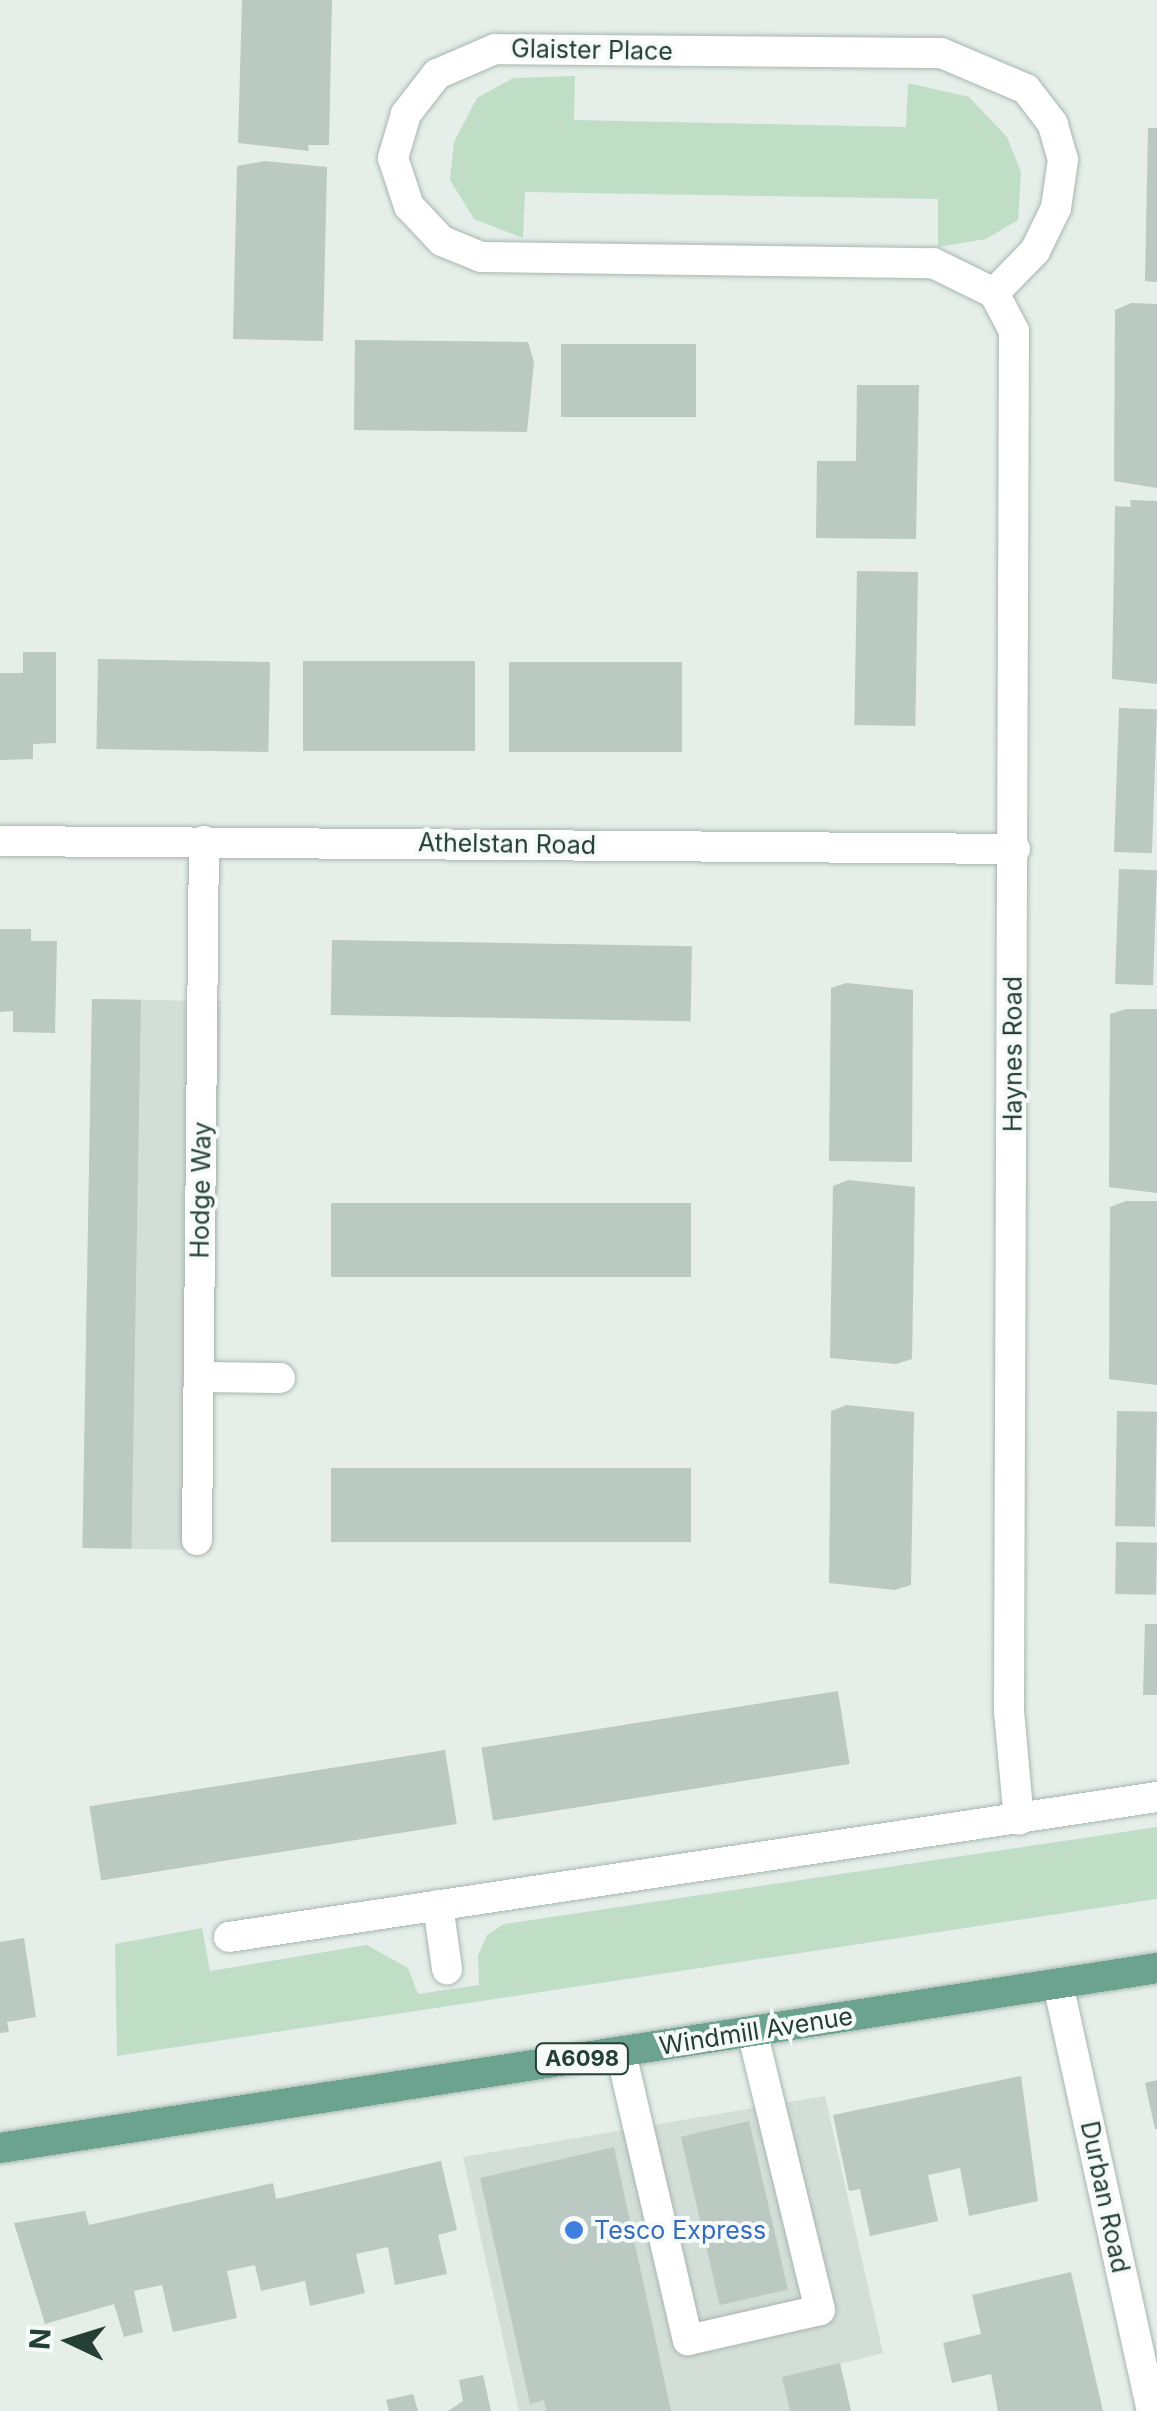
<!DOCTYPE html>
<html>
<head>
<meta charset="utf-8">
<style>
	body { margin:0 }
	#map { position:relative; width:1157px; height:2411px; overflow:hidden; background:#e5eee9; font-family:Inter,sans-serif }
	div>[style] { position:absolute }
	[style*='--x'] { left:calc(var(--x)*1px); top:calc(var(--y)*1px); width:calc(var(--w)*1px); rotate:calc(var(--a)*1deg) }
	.built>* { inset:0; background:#d3ded8; transform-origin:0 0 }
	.green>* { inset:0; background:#bfdec5 }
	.building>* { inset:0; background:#bac9c2; transform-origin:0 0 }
	.roads { filter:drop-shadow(0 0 2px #a7b6b0) drop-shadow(0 0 2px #a7b6b0) }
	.lane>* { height:30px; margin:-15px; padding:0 15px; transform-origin:15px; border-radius:15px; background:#fff }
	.street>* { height:30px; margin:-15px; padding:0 15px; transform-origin:15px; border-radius:15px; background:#fff }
	.primary>* { height:30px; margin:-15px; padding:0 15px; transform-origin:15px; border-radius:15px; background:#6ba290 }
	.dots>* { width:28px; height:28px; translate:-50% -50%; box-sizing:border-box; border:5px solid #f6faf8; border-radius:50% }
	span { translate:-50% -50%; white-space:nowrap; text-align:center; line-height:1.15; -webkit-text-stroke:8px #f6faf8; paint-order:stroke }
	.shield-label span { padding:2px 8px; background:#f6faf8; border:2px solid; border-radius:8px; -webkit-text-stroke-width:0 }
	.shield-label { font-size:22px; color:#244036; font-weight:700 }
	.street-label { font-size:25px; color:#244036 }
	.shop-label { font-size:25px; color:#366cbe }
	.left { translate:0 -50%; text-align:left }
	.north { position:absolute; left:20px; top:2291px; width:100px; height:100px; -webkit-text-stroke:8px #f6faf8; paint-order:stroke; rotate:274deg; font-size:28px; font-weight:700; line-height:40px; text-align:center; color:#244036 }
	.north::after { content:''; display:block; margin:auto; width:35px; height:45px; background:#244036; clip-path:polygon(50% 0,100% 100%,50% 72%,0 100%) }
</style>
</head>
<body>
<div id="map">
	<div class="built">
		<i style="left:92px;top:999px;width:129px;height:549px;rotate:1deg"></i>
		<i style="clip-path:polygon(825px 2096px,883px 2353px,840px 2364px,851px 2411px,519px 2411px,463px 2157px)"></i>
	</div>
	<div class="green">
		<i style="clip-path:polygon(575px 76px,574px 120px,906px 127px,908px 83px,969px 97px,1007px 137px,1021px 172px,1018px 220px,986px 239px,938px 247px,938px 199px,525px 192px,523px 238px,474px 219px,450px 180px,454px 142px,477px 98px,513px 78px)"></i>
		<i style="clip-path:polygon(1157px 1827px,1157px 1899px,117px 2056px,115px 1944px,202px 1928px,210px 1971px,367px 1945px,408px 1968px,418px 1994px,479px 1985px,478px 1956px,487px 1935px,504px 1924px)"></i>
	</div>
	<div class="building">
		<i style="clip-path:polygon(242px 0,332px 0,329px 145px,308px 145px,309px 151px,238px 143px)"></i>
		<i style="clip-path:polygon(1148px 128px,1157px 128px,1157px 282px,1145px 281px)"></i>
		<i style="clip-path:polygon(265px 161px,327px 167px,323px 341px,233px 339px,237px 166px)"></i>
		<i style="clip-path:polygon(1131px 303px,1157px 304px,1157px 488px,1114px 481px,1115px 310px)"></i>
		<i style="clip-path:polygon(355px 340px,528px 342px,534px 362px,527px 432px,354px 430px)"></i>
		<i style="left:561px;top:344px;width:135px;height:73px"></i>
		<i style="clip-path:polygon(857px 385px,919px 385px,916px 539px,816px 538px,817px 461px,856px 461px)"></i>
		<i style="clip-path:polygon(1130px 500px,1157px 501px,1157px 684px,1112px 679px,1115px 506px,1131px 507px)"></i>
		<i style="left:857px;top:571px;width:61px;height:154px;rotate:1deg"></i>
		<i style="clip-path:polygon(23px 652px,56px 652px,56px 743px,33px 744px,33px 759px,0 760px,0 673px,23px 673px)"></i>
		<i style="left:98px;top:659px;width:172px;height:90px;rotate:1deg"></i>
		<i style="left:303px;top:661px;width:172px;height:90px"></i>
		<i style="left:509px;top:662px;width:173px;height:90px"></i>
		<i style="left:1119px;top:708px;width:38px;height:144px;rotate:2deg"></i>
		<i style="left:1119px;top:869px;width:38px;height:115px;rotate:2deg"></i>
		<i style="clip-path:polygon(0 929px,31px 929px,31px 941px,57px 941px,55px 1033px,13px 1032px,13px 1011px,0 1012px)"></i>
		<i style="left:332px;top:940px;width:360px;height:75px;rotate:1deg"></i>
		<i style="clip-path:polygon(847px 983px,913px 990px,912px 1162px,829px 1161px,831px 988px)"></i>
		<i style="left:92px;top:999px;width:49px;height:549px;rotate:1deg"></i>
		<i style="clip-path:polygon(1126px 1009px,1157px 1009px,1157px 1193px,1109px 1187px,1110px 1014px)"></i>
		<i style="clip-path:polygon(848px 1180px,915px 1187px,912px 1359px,896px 1364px,830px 1358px,833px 1186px)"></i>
		<i style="clip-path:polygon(1126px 1201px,1157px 1201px,1157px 1385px,1109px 1379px,1110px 1207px)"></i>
		<i style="left:691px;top:1203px;width:74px;height:360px;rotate:90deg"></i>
		<i style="clip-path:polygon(846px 1405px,914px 1412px,911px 1585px,895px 1590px,829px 1583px,831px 1411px)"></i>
		<i style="left:1117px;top:1411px;width:40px;height:115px;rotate:1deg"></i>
		<i style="left:331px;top:1468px;width:360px;height:74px"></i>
		<i style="left:1116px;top:1542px;width:41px;height:52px;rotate:1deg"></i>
		<i style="clip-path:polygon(1145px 1624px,1157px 1624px,1157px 1695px,1143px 1695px)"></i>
		<i style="left:838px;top:1691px;width:74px;height:361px;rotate:81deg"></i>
		<i style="left:445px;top:1750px;width:75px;height:360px;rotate:81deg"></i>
		<i style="clip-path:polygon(24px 1938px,36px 2017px,7px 2022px,9px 2032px,0 2033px,0 1942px)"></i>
		<i style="clip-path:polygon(1021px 2076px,1038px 2201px,969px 2216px,960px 2168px,943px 2172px,928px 2175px,938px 2221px,870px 2236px,860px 2189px,849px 2191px,833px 2115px)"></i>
		<i style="clip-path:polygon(1157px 2080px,1157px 2129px,1155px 2129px,1145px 2083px)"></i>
		<i style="left:749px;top:2121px;width:173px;height:70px;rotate:77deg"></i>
		<i style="clip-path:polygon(614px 2147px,671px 2411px,546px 2411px,544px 2400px,530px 2404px,480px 2178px)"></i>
		<i style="clip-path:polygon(441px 2161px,457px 2230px,438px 2235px,447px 2274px,395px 2285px,388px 2247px,356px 2254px,365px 2293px,310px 2306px,305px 2281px,261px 2291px,255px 2265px,227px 2271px,237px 2318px,173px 2332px,162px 2285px,134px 2291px,143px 2332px,124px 2337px,114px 2304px,45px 2324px,14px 2223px,85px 2211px,89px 2225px,273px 2183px,276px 2199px)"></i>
		<i style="clip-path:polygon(1071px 2272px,1103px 2411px,998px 2411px,991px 2374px,952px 2383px,943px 2343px,981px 2334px,972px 2295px)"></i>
		<i style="clip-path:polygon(840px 2363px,851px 2411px,790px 2411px,782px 2377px)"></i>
		<i style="clip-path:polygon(483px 2375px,491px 2411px,448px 2411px,463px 2401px,459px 2380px)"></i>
		<i style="clip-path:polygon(413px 2394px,418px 2411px,389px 2411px,386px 2400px)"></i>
	</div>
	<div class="roads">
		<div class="lane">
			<i style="--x:199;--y:1377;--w:81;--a:0.7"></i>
			<i style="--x:438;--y:1905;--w:65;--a:82"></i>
			<i style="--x:621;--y:2053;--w:295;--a:76.9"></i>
			<i style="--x:688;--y:2340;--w:135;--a:-12.8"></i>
			<i style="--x:820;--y:2310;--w:286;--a:-103.7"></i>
		</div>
		<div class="street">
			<i style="--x:994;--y:293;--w:59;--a:-45.7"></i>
			<i style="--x:1035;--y:251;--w:48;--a:-64"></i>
			<i style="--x:1056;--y:208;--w:49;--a:-81.7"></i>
			<i style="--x:1063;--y:160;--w:37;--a:-106"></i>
			<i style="--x:1053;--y:124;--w:44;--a:-127.6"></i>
			<i style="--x:1026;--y:89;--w:92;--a:-157"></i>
			<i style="--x:941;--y:53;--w:446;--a:-179.5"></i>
			<i style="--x:495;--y:49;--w:63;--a:156.7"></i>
			<i style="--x:437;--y:74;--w:51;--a:127.8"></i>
			<i style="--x:406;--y:114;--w:46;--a:106.5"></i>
			<i style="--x:393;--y:158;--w:51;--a:71.6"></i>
			<i style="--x:409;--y:206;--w:48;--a:46.7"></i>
			<i style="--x:442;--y:241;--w:42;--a:22.3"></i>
			<i style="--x:481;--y:257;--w:452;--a:0.8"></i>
			<i style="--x:933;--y:263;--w:68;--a:26.2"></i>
			<i style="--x:994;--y:293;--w:43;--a:62.2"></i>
			<i style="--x:1014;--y:331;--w:1380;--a:90.21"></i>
			<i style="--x:1009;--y:1711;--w:109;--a:84.8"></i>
			<i style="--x:0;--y:841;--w:1015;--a:0.45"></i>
			<i style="--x:197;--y:1540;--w:699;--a:-89.43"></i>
			<i style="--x:229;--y:1937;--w:939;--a:-8.58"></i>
			<i style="--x:1058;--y:1984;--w:437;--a:77.6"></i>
		</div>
		<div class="primary">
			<i style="--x:0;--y:2148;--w:1171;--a:-8.84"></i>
		</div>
	</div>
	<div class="dots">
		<i style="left:574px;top:2230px;background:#3f7fe0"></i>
	</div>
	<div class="shield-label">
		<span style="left:582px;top:2059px">A6098</span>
	</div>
	<div class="street-label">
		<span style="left:592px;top:50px;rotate:1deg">Glaister Place</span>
		<span style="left:507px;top:844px;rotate:1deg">Athelstan Road</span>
		<span style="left:1013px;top:1054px;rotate:-90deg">Haynes Road</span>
		<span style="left:201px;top:1190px;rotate:-89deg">Hodge Way</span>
		<span style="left:756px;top:2031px;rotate:-9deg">Windmill Avenue</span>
		<span style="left:1105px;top:2197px;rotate:78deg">Durban Road</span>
	</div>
	<div class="shop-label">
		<span class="left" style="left:594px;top:2230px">Tesco Express</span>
	</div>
	<div class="north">N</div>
</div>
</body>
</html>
